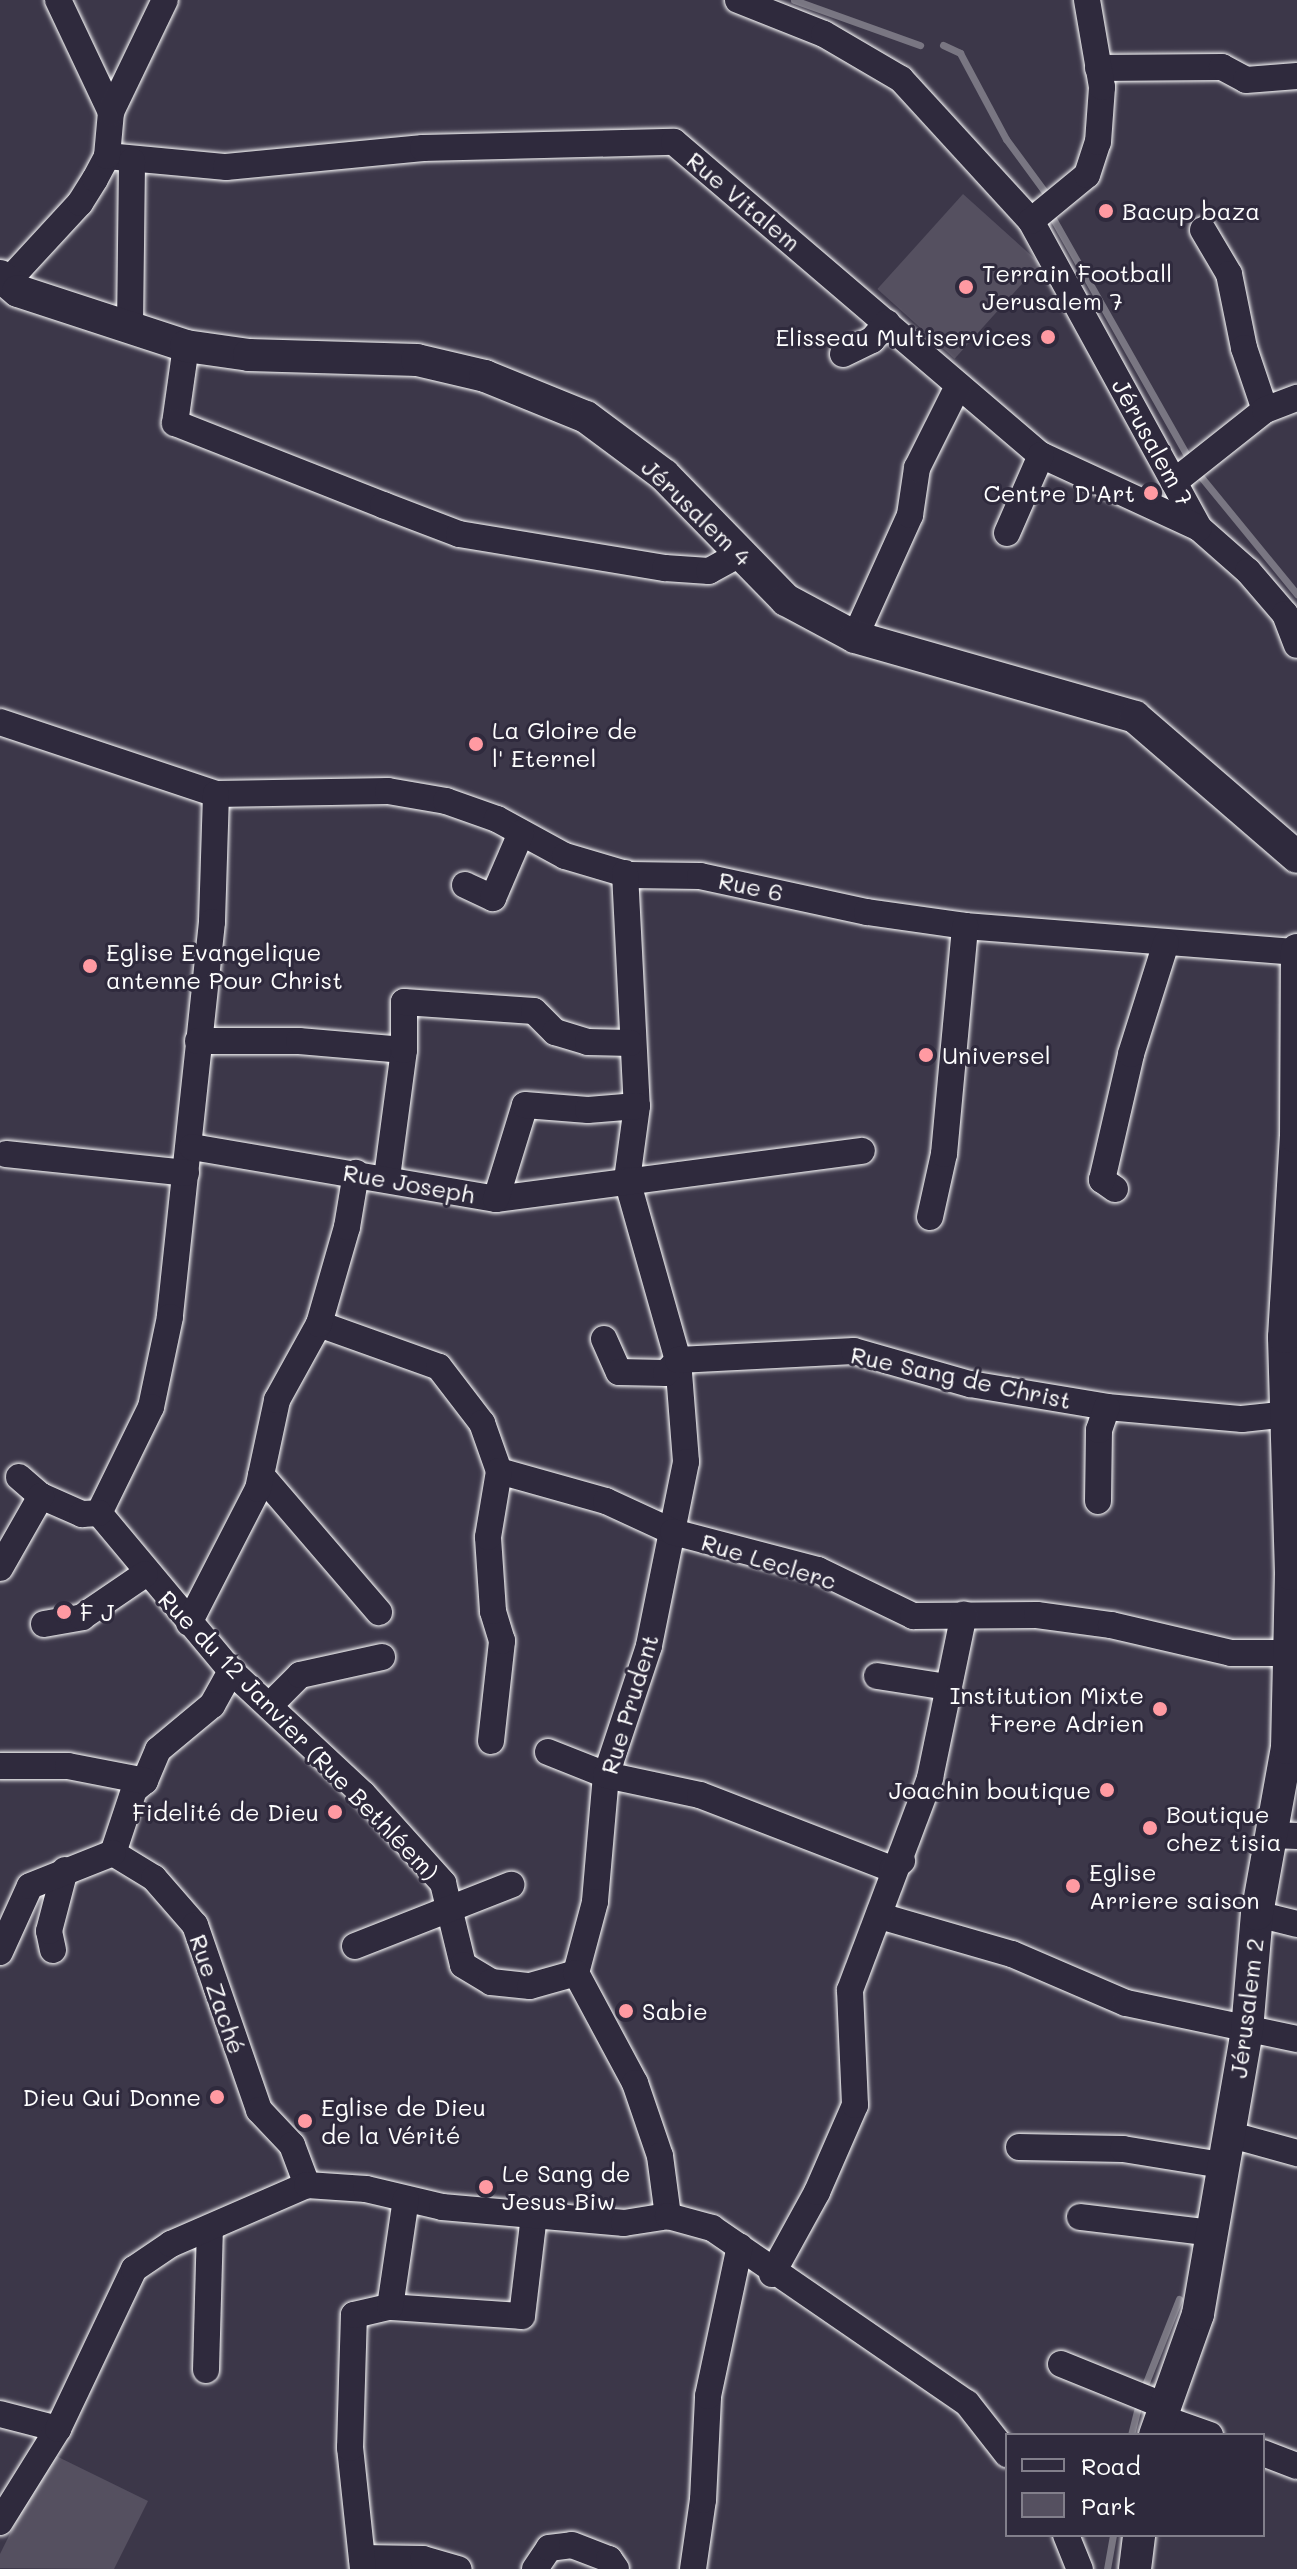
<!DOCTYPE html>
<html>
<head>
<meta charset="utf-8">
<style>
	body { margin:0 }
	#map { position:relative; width:1297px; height:2569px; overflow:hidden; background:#3c3749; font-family:Mali,sans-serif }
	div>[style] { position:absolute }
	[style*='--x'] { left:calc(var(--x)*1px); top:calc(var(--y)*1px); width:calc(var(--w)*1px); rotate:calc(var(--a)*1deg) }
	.green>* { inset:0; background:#555060; transform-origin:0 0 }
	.stream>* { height:7px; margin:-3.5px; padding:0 3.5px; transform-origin:3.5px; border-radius:3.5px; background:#797682 }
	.roads { filter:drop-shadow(0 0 2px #fff) drop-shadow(0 0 2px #fff) }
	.minor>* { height:26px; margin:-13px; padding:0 13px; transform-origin:13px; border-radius:13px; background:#2f2a3d }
	.tertiary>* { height:32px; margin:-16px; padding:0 16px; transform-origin:16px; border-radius:16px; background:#2f2a3d }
	.dots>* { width:22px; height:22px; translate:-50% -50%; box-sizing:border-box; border:4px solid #2f2a3d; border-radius:50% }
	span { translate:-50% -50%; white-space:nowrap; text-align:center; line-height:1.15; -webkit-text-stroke:6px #2f2a3d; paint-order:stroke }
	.street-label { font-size:24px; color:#fff }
	.poi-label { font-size:24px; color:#fff }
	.left { translate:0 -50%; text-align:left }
	.right { translate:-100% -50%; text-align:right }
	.legend { position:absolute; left:1005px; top:2433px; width:260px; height:104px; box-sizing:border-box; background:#2f2a3d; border:2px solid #827f8b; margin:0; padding:10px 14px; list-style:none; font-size:24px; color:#fff }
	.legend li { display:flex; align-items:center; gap:16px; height:40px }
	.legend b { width:40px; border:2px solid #827f8b }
</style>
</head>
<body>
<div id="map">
	<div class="green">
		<i style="left:963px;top:194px;width:104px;height:128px;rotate:42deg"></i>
		<i style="clip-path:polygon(50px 2453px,148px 2501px,114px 2569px,0 2568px,0 2554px)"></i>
	</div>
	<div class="stream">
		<i style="--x:794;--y:0;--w:134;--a:19.7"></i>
		<i style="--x:943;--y:45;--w:19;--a:25"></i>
		<i style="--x:960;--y:53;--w:98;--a:61.9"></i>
		<i style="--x:1006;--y:139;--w:74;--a:53.7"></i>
		<i style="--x:1051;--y:215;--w:283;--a:60.5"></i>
		<i style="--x:1197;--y:472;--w:158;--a:50.7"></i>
		<i style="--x:1143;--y:2390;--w:98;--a:-68.4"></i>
		<i style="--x:1131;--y:2435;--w:34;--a:-76"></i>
		<i style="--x:1107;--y:2569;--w:35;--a:-80"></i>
	</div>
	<div class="roads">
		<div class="minor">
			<i style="--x:58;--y:0;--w:124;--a:64.7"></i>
			<i style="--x:738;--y:0;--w:92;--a:21.6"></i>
			<i style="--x:824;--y:34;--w:89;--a:30.3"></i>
			<i style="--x:901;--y:79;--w:193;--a:47.5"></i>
			<i style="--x:1031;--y:221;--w:350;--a:61.3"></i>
			<i style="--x:1199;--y:528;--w:65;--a:41.3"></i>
			<i style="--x:1248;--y:571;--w:57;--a:49.3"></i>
			<i style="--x:1285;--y:614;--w:33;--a:69"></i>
			<i style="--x:1098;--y:68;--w:124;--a:-0.5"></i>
			<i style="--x:1222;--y:67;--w:27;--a:28"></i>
			<i style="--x:1246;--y:80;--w:51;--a:-4.5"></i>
			<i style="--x:107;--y:156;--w:120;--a:5.3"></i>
			<i style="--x:226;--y:167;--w:198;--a:-5.5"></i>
			<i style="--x:423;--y:148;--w:251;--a:-1.4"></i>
			<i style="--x:674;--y:142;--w:482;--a:40.5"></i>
			<i style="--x:1041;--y:455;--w:174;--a:24.8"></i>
			<i style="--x:1031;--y:221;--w:72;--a:-39.4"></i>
			<i style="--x:1087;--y:175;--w:35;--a:-72"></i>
			<i style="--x:1098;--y:142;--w:55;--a:-85.8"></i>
			<i style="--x:1102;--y:87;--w:88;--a:-99.8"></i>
			<i style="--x:1203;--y:230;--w:51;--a:59.4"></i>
			<i style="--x:1229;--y:274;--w:76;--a:78.5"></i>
			<i style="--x:1244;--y:348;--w:65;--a:71.3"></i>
			<i style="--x:7;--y:282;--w:108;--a:-47.3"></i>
			<i style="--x:80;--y:203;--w:28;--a:-58"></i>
			<i style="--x:95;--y:179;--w:26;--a:-62"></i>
			<i style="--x:107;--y:156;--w:44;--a:-84.8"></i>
			<i style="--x:111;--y:112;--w:124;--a:-64.3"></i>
			<i style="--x:130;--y:327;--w:166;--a:-89.3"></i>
			<i style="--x:186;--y:346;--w:78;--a:98.1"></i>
			<i style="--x:175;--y:423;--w:224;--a:21.5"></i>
			<i style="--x:383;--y:505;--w:81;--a:20.9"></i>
			<i style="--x:459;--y:534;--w:209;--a:9.4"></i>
			<i style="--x:665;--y:568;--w:44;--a:3.9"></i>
			<i style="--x:709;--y:571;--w:37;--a:-29"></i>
			<i style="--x:843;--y:354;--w:32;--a:-26"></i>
			<i style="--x:872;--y:340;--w:23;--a:-49"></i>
			<i style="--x:1174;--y:482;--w:116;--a:-38.4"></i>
			<i style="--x:1265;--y:410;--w:34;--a:-21"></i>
			<i style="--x:1007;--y:533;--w:85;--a:-66.4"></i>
			<i style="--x:855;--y:637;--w:134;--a:-65.7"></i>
			<i style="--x:910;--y:515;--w:48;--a:-81.5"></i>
			<i style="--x:917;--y:468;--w:92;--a:-63.4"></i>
			<i style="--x:0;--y:722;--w:228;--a:18.4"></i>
			<i style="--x:216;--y:794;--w:172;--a:-1"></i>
			<i style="--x:388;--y:791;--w:59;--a:9.8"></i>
			<i style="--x:446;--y:801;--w:54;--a:19.4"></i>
			<i style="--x:497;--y:819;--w:77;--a:28.6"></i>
			<i style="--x:565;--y:856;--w:67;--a:16.5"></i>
			<i style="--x:629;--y:875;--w:71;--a:0.8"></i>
			<i style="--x:700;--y:876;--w:171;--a:12.2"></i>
			<i style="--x:867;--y:912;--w:99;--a:8.1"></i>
			<i style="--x:965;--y:926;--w:333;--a:4.5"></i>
			<i style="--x:216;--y:794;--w:128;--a:91.8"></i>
			<i style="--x:212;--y:922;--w:397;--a:96.1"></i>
			<i style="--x:170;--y:1317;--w:92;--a:101.9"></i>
			<i style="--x:151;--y:1407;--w:118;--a:116.1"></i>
			<i style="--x:99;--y:1513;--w:206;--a:50.1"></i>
			<i style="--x:231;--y:1671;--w:180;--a:43"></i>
			<i style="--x:363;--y:1794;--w:120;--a:48"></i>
			<i style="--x:443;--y:1883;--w:84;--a:76.3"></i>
			<i style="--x:463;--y:1965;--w:33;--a:31"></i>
			<i style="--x:491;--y:1982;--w:39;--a:6"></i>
			<i style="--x:530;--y:1986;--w:48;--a:-15.8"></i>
			<i style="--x:625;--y:873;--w:233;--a:87.1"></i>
			<i style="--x:637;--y:1106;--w:75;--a:97.7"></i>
			<i style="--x:627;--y:1180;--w:187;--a:74.2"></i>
			<i style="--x:678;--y:1360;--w:102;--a:85.5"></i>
			<i style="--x:686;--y:1462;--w:188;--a:101.4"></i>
			<i style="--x:649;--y:1646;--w:136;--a:108.4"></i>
			<i style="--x:606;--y:1775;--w:127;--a:95"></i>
			<i style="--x:595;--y:1902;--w:73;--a:105"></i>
			<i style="--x:576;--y:1973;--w:125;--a:61.8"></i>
			<i style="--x:635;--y:2083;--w:77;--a:71.1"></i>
			<i style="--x:660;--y:2156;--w:61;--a:82.4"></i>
			<i style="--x:465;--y:885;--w:31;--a:25"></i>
			<i style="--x:493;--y:898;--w:71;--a:-66.7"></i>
			<i style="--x:198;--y:1041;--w:101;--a:0"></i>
			<i style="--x:299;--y:1041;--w:105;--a:4.9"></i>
			<i style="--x:404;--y:1050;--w:128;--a:97.6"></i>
			<i style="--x:404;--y:1050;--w:48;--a:-90"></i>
			<i style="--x:404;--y:1002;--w:130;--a:4"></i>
			<i style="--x:534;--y:1011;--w:30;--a:45"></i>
			<i style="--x:555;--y:1032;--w:34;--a:17"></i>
			<i style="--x:588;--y:1042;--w:42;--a:1.4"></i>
			<i style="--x:192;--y:1147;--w:308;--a:9.7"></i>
			<i style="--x:496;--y:1199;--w:369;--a:-7.5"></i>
			<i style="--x:6;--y:1154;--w:181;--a:6"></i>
			<i style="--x:1115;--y:1189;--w:16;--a:-145"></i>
			<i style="--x:1102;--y:1180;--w:129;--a:-77"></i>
			<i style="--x:1131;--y:1054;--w:116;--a:-72.5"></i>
			<i style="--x:496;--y:1199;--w:98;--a:-72.9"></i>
			<i style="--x:525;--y:1105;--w:63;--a:4.5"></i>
			<i style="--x:588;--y:1110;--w:49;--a:-4.7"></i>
			<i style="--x:930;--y:1217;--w:65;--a:-77.5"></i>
			<i style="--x:944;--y:1154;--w:229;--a:-84.7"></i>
			<i style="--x:319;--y:1324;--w:127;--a:19.7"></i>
			<i style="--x:439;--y:1367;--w:71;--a:52.5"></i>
			<i style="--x:482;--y:1423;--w:51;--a:70.5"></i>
			<i style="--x:499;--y:1471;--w:111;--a:15.7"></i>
			<i style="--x:606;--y:1501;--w:74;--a:24.8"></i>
			<i style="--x:673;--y:1532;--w:150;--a:14.7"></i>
			<i style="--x:818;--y:1570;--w:106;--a:25.8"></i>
			<i style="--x:913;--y:1616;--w:124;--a:-0.5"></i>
			<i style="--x:1037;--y:1615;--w:75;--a:7.7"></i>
			<i style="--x:1111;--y:1625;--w:123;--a:13.1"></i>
			<i style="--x:1231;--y:1653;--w:58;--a:0"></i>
			<i style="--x:604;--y:1339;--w:36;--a:66"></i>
			<i style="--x:619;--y:1372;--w:47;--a:1.2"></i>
			<i style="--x:666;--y:1373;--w:18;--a:-47"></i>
			<i style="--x:678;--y:1360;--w:176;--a:-2.9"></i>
			<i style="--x:854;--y:1351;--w:121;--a:15.9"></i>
			<i style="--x:970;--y:1384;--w:139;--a:9.5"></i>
			<i style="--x:1107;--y:1407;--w:136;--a:5.1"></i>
			<i style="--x:1242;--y:1419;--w:55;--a:-6.2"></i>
			<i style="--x:261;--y:1475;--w:181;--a:49.3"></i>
			<i style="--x:19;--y:1477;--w:29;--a:41"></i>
			<i style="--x:41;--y:1496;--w:45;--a:23.7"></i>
			<i style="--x:82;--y:1514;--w:17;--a:-3"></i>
			<i style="--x:1098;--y:1501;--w:71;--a:-89.2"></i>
			<i style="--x:1099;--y:1430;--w:24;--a:-71"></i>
			<i style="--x:0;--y:1568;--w:83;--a:-60.3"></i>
			<i style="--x:189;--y:1623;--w:151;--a:-62.8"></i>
			<i style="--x:258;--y:1489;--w:91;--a:-77.9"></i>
			<i style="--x:277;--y:1400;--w:87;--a:-61.1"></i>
			<i style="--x:319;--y:1324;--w:101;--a:-73.9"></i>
			<i style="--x:347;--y:1227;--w:55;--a:-80.5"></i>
			<i style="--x:44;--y:1624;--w:39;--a:-10"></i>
			<i style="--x:82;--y:1617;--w:76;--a:-34.3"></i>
			<i style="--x:231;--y:1671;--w:39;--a:119"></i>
			<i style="--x:212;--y:1705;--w:70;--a:140.2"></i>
			<i style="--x:158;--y:1750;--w:34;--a:113"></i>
			<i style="--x:145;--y:1781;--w:14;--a:141"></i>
			<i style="--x:134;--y:1790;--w:66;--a:108.4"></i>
			<i style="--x:113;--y:1853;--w:48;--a:31.4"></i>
			<i style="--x:154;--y:1878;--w:62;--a:48.9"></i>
			<i style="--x:195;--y:1925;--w:196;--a:70.9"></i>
			<i style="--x:259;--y:2110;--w:48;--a:46.7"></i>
			<i style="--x:292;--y:2145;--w:43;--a:69.4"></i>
			<i style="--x:877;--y:1676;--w:71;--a:8.9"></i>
			<i style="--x:269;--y:1706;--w:44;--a:-45"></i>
			<i style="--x:300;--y:1675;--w:84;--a:-12.4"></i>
			<i style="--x:491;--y:1741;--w:101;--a:-83.7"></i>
			<i style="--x:502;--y:1641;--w:31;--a:-107"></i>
			<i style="--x:493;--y:1611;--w:74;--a:-93.9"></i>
			<i style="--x:488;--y:1537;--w:67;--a:-80.5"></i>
			<i style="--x:548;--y:1752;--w:62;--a:21.6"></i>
			<i style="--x:606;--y:1775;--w:96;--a:12"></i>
			<i style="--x:700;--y:1795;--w:206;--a:21.1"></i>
			<i style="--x:892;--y:1869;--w:13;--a:-39"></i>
			<i style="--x:0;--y:1766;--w:68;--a:0"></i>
			<i style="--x:68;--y:1766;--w:78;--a:11"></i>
			<i style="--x:1271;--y:1835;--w:26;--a:2"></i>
			<i style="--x:1257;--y:1914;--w:41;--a:14"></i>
			<i style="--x:880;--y:1916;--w:137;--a:16.1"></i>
			<i style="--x:1012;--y:1954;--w:124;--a:23.3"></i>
			<i style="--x:1126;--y:2003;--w:175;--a:11.9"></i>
			<i style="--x:355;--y:1946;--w:168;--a:-21.4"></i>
			<i style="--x:53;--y:1950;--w:19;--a:-102"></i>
			<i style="--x:49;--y:1931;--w:63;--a:-75.3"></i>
			<i style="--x:0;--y:1952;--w:72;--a:-65.6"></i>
			<i style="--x:30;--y:1886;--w:89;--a:-21.7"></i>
			<i style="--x:1228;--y:2134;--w:72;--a:15.4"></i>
			<i style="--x:1019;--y:2147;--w:104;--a:1.1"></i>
			<i style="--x:1123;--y:2149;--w:100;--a:9.2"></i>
			<i style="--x:1080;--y:2217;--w:134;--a:6.9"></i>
			<i style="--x:772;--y:2274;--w:94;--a:-61.2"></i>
			<i style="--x:817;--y:2192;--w:95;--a:-66.4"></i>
			<i style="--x:855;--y:2105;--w:115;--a:-92.5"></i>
			<i style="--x:850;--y:1990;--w:227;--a:-69.3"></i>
			<i style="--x:930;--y:1778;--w:167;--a:-78.3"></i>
			<i style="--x:390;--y:2307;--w:132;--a:3.9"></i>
			<i style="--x:522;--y:2316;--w:102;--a:-83.2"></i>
			<i style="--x:1061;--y:2364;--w:112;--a:22"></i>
			<i style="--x:206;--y:2370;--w:142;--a:-88.4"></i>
			<i style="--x:0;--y:2414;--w:60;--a:14.5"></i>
			<i style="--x:1159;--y:2417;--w:54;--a:19.4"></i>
			<i style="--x:1263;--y:2453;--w:36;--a:21"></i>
			<i style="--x:0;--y:2522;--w:110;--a:-58.1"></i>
			<i style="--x:58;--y:2429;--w:177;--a:-64.6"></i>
			<i style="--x:134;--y:2269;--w:45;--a:-34"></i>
			<i style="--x:171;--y:2244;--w:148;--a:-23.5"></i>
			<i style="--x:307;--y:2185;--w:59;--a:3.9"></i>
			<i style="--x:366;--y:2189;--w:78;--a:13.3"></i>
			<i style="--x:442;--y:2207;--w:183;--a:5"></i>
			<i style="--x:624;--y:2223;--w:45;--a:-9"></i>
			<i style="--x:668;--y:2216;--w:46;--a:15.3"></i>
			<i style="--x:712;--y:2228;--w:309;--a:34.5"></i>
			<i style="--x:967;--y:2403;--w:65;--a:51.9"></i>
			<i style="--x:1066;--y:2535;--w:37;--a:68"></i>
			<i style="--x:362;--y:2558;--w:61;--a:0.9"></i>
			<i style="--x:423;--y:2559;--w:37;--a:16"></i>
			<i style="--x:363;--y:2569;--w:122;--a:-96.1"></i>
			<i style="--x:350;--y:2448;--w:133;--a:-88.3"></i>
			<i style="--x:354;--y:2315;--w:37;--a:-13"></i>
			<i style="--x:390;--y:2307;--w:109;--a:-81.6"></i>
			<i style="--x:535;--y:2569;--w:25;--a:-56"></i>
			<i style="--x:549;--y:2548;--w:23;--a:-7"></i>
			<i style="--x:572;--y:2545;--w:40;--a:21"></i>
			<i style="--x:609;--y:2559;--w:12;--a:55"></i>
			<i style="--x:693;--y:2569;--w:70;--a:-81.8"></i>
			<i style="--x:703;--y:2500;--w:104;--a:-87.2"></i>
			<i style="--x:708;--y:2396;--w:153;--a:-78"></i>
		</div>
		<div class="tertiary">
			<i style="--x:0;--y:276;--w:23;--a:40"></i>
			<i style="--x:18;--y:291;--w:177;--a:18.1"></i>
			<i style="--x:186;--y:346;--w:64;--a:8.1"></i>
			<i style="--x:249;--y:355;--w:168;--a:1.7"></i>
			<i style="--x:417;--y:360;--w:70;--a:13.2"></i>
			<i style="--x:485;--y:376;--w:109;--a:22.1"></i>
			<i style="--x:586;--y:417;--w:97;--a:36.6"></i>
			<i style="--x:664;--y:475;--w:175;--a:45.7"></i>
			<i style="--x:786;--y:600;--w:78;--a:28.2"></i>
			<i style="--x:855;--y:637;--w:291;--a:15.9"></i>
			<i style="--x:1135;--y:717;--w:214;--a:40.8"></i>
			<i style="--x:1155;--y:2435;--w:128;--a:-70.4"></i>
			<i style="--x:1198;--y:2314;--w:288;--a:-80.2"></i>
			<i style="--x:1247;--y:2030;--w:116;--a:-85.1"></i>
			<i style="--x:1257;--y:1914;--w:169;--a:-79.8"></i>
			<i style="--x:1287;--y:1748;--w:174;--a:-88.7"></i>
			<i style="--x:1291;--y:1574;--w:237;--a:-91.7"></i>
			<i style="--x:1284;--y:1337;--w:200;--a:-86.6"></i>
			<i style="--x:1296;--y:1137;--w:187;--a:-89.7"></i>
			<i style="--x:1135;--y:2569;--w:34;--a:-83"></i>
		</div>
	</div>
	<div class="dots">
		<i style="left:1106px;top:211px;background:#ff9aa2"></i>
		<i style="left:966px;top:287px;background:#ff9aa2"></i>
		<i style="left:1048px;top:337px;background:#ff9aa2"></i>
		<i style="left:1151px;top:493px;background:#ff9aa2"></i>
		<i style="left:476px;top:744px;background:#ff9aa2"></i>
		<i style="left:90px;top:966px;background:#ff9aa2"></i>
		<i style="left:926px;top:1055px;background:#ff9aa2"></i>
		<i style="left:64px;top:1612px;background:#ff9aa2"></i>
		<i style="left:1160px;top:1709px;background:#ff9aa2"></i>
		<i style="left:1107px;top:1790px;background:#ff9aa2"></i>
		<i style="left:335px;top:1812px;background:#ff9aa2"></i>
		<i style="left:1150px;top:1828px;background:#ff9aa2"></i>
		<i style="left:1073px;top:1886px;background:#ff9aa2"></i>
		<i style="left:626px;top:2011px;background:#ff9aa2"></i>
		<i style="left:217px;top:2097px;background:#ff9aa2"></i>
		<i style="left:305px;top:2121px;background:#ff9aa2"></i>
		<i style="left:486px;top:2187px;background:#ff9aa2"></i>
	</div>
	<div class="street-label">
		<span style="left:744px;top:201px;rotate:40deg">Rue Vitalem</span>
		<span style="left:1153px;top:442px;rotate:61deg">Jérusalem 7</span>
		<span style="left:697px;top:512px;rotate:44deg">Jérusalem 4</span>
		<span style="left:751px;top:886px;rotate:12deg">Rue 6</span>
		<span style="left:409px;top:1183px;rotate:10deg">Rue Joseph</span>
		<span style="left:961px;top:1377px;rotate:12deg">Rue Sang de Christ</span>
		<span style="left:769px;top:1561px;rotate:17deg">Rue Leclerc</span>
		<span style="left:629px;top:1704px;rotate:-73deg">Rue Prudent</span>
		<span style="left:299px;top:1735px;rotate:46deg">Rue du 12 Janvier (Rue Bethléem)</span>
		<span style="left:218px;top:1994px;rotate:71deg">Rue Zaché</span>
		<span style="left:1246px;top:2008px;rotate:-83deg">Jérusalem 2</span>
	</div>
	<div class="poi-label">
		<span class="left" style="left:1122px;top:211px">Bacup baza</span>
		<span class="left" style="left:982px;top:287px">Terrain Football<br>Jerusalem 7</span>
		<span class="right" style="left:1032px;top:337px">Elisseau Multiservices</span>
		<span class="right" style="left:1135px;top:493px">Centre D'Art</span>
		<span class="left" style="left:492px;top:744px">La Gloire de<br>l' Eternel</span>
		<span class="left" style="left:106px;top:966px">Eglise Evangelique<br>antenne Pour Christ</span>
		<span class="left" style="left:942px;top:1055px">Universel</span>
		<span class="left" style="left:80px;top:1612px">F J</span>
		<span class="right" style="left:1144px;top:1709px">Institution Mixte<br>Frere Adrien</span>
		<span class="right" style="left:1091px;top:1790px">Joachin boutique</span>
		<span class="right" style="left:319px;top:1812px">Fidelité de Dieu</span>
		<span class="left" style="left:1166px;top:1828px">Boutique<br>chez tisia</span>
		<span class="left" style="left:1089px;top:1886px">Eglise<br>Arriere saison</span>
		<span class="left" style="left:642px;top:2011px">Sabie</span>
		<span class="right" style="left:201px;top:2097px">Dieu Qui Donne</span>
		<span class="left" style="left:321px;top:2121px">Eglise de Dieu<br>de la Vérité</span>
		<span class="left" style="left:502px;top:2187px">Le Sang de<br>Jesus Biw</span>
	</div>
	<ul class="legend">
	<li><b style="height:10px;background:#2f2a3d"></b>Road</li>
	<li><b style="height:22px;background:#555060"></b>Park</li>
	</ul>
</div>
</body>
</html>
